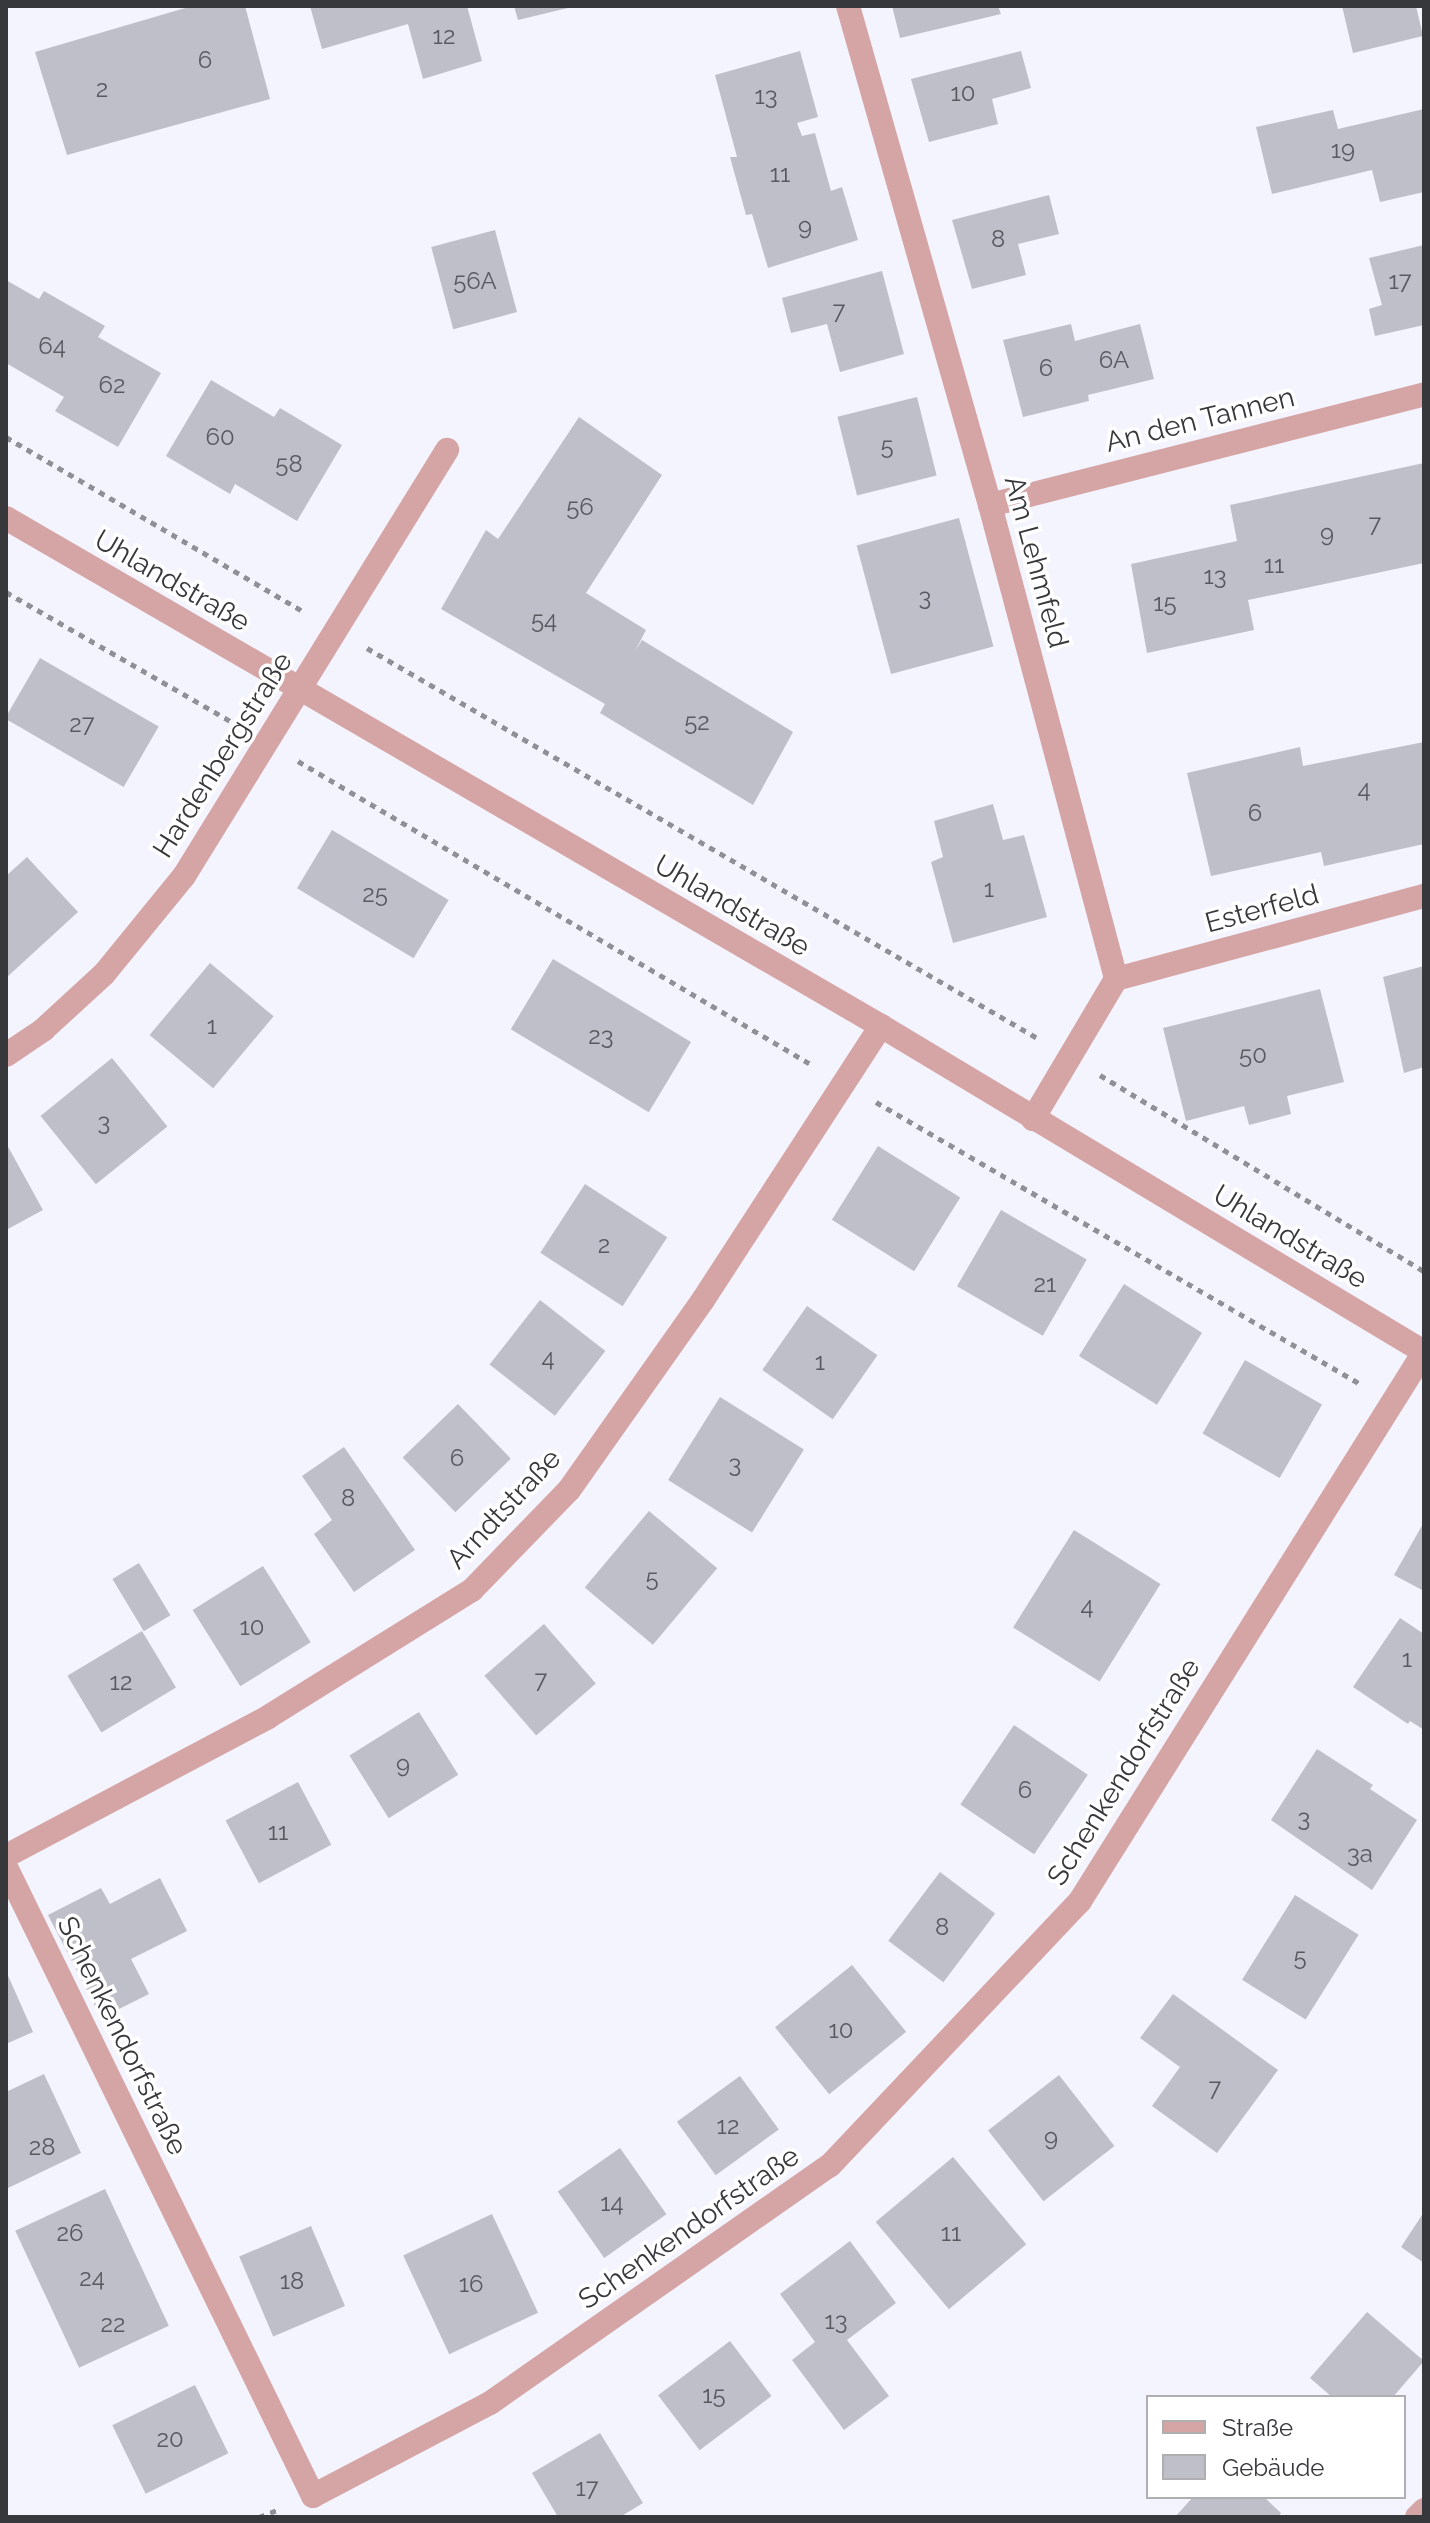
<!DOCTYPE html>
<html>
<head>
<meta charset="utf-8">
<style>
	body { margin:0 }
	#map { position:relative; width:1430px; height:2523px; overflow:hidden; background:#f4f4fe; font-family:Raleway,sans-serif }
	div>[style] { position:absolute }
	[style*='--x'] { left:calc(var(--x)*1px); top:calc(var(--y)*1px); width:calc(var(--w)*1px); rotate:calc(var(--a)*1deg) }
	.building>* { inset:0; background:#bfbfca; transform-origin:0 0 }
	.path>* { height:5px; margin-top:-2.5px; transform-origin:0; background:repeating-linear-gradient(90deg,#909097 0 6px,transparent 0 12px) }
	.minor>* { height:24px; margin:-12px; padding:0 12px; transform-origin:12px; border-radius:12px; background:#d5a5a6 }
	span { translate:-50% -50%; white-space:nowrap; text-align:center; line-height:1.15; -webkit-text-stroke:7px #fff; paint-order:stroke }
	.number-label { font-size:24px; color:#595a60 }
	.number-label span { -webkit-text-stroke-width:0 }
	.street-label { font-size:28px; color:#37383c }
	.frame { position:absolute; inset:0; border:8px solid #37383c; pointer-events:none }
	.legend { position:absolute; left:1146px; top:2395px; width:260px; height:104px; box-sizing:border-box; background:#fff; border:2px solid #afafb1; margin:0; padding:10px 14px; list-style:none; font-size:24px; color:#37383c }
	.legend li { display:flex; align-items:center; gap:16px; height:40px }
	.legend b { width:40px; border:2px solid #afafb1 }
</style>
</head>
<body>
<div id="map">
	<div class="building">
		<i style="clip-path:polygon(192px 6px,245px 6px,270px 99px,67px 155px,35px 52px)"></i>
		<i style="clip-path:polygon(310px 6px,467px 6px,482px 61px,423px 79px,408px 24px,322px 49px)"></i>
		<i style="clip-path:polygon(514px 6px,572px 6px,572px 7px,518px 20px)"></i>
		<i style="clip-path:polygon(892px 6px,998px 6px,1001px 14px,900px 38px)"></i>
		<i style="clip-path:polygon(1342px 6px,1416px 6px,1423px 36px,1353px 53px)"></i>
		<i style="clip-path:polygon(800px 51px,818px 117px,797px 123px,802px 136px,815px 133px,831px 191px,842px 187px,858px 240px,768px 268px,752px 214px,746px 215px,730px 157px,737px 157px,715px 75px)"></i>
		<i style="clip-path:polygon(1021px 51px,1031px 88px,992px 99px,998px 124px,929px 142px,911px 79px)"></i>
		<i style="clip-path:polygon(1424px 109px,1424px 192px,1380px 202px,1372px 170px,1272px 194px,1256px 127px,1333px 110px,1338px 129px)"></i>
		<i style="clip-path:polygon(1049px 195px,1059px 234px,1018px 244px,1026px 275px,972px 289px,952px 220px)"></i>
		<i style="left:495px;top:230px;width:85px;height:66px;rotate:75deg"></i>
		<i style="clip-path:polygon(1424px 245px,1424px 325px,1375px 336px,1369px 309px,1382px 305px,1369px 258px)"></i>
		<i style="clip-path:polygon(882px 271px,904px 354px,840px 372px,827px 324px,791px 333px,782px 298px)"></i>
		<i style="clip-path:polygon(6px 280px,39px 299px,44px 291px,105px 326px,98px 337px,161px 373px,118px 447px,55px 411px,64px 397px,6px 363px)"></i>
		<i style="clip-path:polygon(1071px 324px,1075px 341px,1140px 324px,1154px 379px,1088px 395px,1089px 401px,1023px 417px,1003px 340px)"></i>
		<i style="clip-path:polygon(211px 380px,274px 417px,280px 408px,342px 445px,297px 521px,235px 484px,230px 494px,166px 456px)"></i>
		<i style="left:917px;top:397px;width:81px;height:82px;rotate:76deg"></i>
		<i style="clip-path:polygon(579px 417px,662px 475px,586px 593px,646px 630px,635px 651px,642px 640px,793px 732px,753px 805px,600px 713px,605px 704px,441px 609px,486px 530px,498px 539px)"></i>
		<i style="clip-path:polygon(1424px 463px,1424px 563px,1248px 600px,1254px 630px,1147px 653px,1131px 564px,1237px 541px,1230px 505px)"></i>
		<i style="left:959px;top:518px;width:133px;height:106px;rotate:75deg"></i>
		<i style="left:40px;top:658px;width:137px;height:70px;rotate:30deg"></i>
		<i style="clip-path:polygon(1424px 742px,1424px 844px,1324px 866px,1321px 852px,1211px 876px,1187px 773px,1300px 747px,1303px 766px)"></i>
		<i style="clip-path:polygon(993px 804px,1003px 840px,1024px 835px,1047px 917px,953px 943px,931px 862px,943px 857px,934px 821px)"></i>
		<i style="left:332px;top:830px;width:136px;height:68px;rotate:31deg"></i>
		<i style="clip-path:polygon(27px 857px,78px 912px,6px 978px,6px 876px)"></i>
		<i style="left:553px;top:959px;width:161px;height:82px;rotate:31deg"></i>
		<i style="left:210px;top:963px;width:83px;height:94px;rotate:40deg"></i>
		<i style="clip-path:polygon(1424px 966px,1424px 1067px,1404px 1073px,1383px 977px)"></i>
		<i style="clip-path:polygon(1320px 989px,1344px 1082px,1287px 1096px,1291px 1114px,1249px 1125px,1244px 1106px,1186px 1121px,1163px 1028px)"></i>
		<i style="left:112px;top:1058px;width:88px;height:92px;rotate:51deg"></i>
		<i style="clip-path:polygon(6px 1143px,43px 1210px,6px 1230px)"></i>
		<i style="left:878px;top:1146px;width:97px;height:87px;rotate:32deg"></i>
		<i style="left:585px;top:1184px;width:98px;height:82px;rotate:33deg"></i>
		<i style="left:1001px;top:1210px;width:99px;height:88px;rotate:30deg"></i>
		<i style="left:1124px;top:1284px;width:92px;height:85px;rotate:32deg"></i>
		<i style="left:540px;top:1300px;width:83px;height:82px;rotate:38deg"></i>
		<i style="left:807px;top:1306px;width:86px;height:78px;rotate:35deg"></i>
		<i style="left:1245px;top:1360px;width:89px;height:85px;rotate:30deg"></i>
		<i style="left:720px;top:1397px;width:99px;height:98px;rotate:32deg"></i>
		<i style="left:458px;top:1404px;width:76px;height:77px;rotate:46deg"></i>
		<i style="clip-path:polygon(344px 1447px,415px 1550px,354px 1592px,314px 1534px,332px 1520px,302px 1476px)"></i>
		<i style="left:649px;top:1511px;width:89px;height:100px;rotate:40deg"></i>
		<i style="clip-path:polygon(1424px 1522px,1424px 1591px,1394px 1575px)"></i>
		<i style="left:1074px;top:1530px;width:102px;height:115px;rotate:32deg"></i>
		<i style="left:139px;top:1563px;width:61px;height:31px;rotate:59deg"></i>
		<i style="left:263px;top:1566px;width:90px;height:83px;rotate:58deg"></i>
		<i style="clip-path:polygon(1400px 1618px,1424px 1634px,1424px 1730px,1410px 1721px,1408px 1724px,1353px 1687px)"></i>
		<i style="left:544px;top:1624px;width:79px;height:79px;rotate:49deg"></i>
		<i style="left:142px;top:1631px;width:66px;height:87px;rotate:59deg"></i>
		<i style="left:419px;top:1712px;width:74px;height:82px;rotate:58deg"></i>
		<i style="left:1014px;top:1725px;width:89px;height:96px;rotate:34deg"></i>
		<i style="clip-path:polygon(1317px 1749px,1373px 1785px,1370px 1789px,1417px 1820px,1372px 1890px,1271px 1820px)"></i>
		<i style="left:298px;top:1782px;width:71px;height:82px;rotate:62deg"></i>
		<i style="left:940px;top:1872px;width:69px;height:86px;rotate:37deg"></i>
		<i style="clip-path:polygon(160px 1878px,187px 1931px,131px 1959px,149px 1994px,101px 2018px,48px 1915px,101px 1888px,110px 1904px)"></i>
		<i style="left:1295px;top:1895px;width:75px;height:100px;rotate:32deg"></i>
		<i style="left:852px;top:1965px;width:86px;height:99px;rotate:51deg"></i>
		<i style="clip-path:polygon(6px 1971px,33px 2032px,6px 2044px)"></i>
		<i style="clip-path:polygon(1173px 1994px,1278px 2070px,1217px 2153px,1152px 2106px,1180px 2067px,1140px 2038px)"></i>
		<i style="clip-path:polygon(44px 2074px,81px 2153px,6px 2189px,6px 2092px)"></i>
		<i style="left:1059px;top:2075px;width:90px;height:90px;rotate:52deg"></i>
		<i style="left:740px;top:2076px;width:66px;height:78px;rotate:54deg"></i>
		<i style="left:620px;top:2148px;width:81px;height:76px;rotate:55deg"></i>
		<i style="left:953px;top:2157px;width:114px;height:101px;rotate:50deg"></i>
		<i style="left:105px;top:2189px;width:151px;height:99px;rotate:65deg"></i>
		<i style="clip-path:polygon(1424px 2212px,1424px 2263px,1401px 2247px)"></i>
		<i style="left:492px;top:2214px;width:109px;height:98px;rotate:65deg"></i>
		<i style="left:311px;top:2226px;width:87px;height:78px;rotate:67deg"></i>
		<i style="clip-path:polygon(850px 2241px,896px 2303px,847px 2340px,889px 2396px,844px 2430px,792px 2360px,815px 2342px,780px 2294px)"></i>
		<i style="clip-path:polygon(1367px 2312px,1424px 2361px,1393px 2397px,1332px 2397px,1310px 2378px)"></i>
		<i style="left:730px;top:2341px;width:69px;height:90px;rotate:53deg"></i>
		<i style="left:195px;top:2385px;width:76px;height:92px;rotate:64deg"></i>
		<i style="clip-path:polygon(600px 2433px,643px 2503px,620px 2517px,558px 2517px,532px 2473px)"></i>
		<i style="clip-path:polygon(1193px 2497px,1264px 2497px,1281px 2513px,1278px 2517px,1175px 2517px)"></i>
	</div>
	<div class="path">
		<i style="--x:6;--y:437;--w:344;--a:30.4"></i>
		<i style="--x:6;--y:592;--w:263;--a:29.9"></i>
		<i style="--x:367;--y:648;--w:777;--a:30.19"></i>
		<i style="--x:298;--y:761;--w:597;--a:30.6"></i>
		<i style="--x:1100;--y:1075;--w:379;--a:31.2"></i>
		<i style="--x:876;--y:1102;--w:562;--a:30.21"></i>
		<i style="--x:259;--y:2517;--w:22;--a:-21"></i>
	</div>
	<div class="minor">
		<i style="--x:848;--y:6;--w:519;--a:74.12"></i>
		<i style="--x:990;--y:505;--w:490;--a:75.1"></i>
		<i style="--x:1116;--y:979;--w:163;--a:120.7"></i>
		<i style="--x:990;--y:505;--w:448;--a:-14.3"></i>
		<i style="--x:6;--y:518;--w:1012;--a:30.14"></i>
		<i style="--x:881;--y:1026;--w:633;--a:30.98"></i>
		<i style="--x:1424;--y:1352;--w:648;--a:122.07"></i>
		<i style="--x:1080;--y:1901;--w:364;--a:133.4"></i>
		<i style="--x:830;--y:2165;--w:415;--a:145"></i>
		<i style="--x:490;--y:2403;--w:200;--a:152.3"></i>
		<i style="--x:313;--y:2496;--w:700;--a:-116.02"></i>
		<i style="--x:1116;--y:979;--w:319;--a:-15.1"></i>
		<i style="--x:6;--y:1055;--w:45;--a:-34"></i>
		<i style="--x:43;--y:1030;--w:83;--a:-42.6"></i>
		<i style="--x:104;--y:974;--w:127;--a:-50.8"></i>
		<i style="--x:184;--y:876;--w:501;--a:-58.31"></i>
		<i style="--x:6;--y:1856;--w:297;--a:-27.9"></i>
		<i style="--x:268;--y:1717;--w:240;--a:-31.9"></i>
		<i style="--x:472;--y:1590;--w:139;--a:-45.9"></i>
		<i style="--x:569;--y:1490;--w:232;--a:-54.8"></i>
		<i style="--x:703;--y:1300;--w:327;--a:-57"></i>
		<i style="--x:1417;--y:2517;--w:10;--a:-45"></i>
	</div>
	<div class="number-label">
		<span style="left:444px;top:36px">12</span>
		<span style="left:205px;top:60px">6</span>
		<span style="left:102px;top:89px">2</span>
		<span style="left:963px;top:93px">10</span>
		<span style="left:766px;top:96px">13</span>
		<span style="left:1343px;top:150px">19</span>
		<span style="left:780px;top:174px">11</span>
		<span style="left:805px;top:227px">9</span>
		<span style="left:998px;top:239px">8</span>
		<span style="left:475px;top:281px">56A</span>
		<span style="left:1400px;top:281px">17</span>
		<span style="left:839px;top:311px">7</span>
		<span style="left:52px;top:346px">64</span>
		<span style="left:1114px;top:360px">6A</span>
		<span style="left:1046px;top:368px">6</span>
		<span style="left:112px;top:385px">62</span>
		<span style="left:220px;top:437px">60</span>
		<span style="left:887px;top:446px">5</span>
		<span style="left:289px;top:464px">58</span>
		<span style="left:580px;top:507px">56</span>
		<span style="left:1375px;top:524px">7</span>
		<span style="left:1327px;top:534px">9</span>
		<span style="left:1274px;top:565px">11</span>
		<span style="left:1215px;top:576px">13</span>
		<span style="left:925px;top:597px">3</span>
		<span style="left:1165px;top:603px">15</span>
		<span style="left:544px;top:620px">54</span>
		<span style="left:697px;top:722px">52</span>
		<span style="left:82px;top:724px">27</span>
		<span style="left:1364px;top:789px">4</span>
		<span style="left:1255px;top:813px">6</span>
		<span style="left:989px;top:889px">1</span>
		<span style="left:375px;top:894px">25</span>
		<span style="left:212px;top:1026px">1</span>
		<span style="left:601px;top:1036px">23</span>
		<span style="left:1253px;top:1055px">50</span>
		<span style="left:104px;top:1122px">3</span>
		<span style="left:604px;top:1245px">2</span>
		<span style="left:1045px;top:1284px">21</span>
		<span style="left:548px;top:1358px">4</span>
		<span style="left:820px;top:1362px">1</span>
		<span style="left:457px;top:1458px">6</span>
		<span style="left:735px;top:1464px">3</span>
		<span style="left:348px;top:1498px">8</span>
		<span style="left:652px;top:1578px">5</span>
		<span style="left:1087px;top:1606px">4</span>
		<span style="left:252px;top:1627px">10</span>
		<span style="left:1407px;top:1659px">1</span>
		<span style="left:541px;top:1680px">7</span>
		<span style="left:121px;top:1682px">12</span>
		<span style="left:403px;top:1765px">9</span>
		<span style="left:1025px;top:1790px">6</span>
		<span style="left:1304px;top:1818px">3</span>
		<span style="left:278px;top:1832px">11</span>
		<span style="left:1360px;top:1854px">3a</span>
		<span style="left:942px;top:1927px">8</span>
		<span style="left:1300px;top:1957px">5</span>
		<span style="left:841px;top:2030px">10</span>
		<span style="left:1215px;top:2088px">7</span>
		<span style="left:728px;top:2126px">12</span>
		<span style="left:1051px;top:2138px">9</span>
		<span style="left:42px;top:2147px">28</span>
		<span style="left:612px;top:2203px">14</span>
		<span style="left:70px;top:2233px">26</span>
		<span style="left:951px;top:2233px">11</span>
		<span style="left:92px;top:2278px">24</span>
		<span style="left:292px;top:2281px">18</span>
		<span style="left:471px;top:2284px">16</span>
		<span style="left:836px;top:2321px">13</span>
		<span style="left:113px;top:2324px">22</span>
		<span style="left:714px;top:2395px">15</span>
		<span style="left:170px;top:2439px">20</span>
		<span style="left:587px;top:2488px">17</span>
	</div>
	<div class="street-label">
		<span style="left:1200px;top:420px;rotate:-14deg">An den Tannen</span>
		<span style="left:1036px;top:562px;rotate:75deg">Am Lehmfeld</span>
		<span style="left:172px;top:581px;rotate:30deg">Uhlandstraße</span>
		<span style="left:223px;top:755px;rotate:-58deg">Hardenbergstraße</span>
		<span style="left:732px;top:906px;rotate:30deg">Uhlandstraße</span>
		<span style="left:1262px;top:909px;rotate:-15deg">Esterfeld</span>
		<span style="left:1290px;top:1237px;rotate:31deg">Uhlandstraße</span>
		<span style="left:504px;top:1509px;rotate:-47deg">Arndtstraße</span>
		<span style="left:1124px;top:1772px;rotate:-58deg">Schenkendorfstraße</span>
		<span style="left:122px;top:2036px;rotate:64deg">Schenkendorfstraße</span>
		<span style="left:689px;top:2228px;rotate:-35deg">Schenkendorfstraße</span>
	</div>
	<div class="frame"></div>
	<ul class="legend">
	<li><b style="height:10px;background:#d5a5a6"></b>Straße</li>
	<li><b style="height:22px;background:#bfbfca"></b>Gebäude</li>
	</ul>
</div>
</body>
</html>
